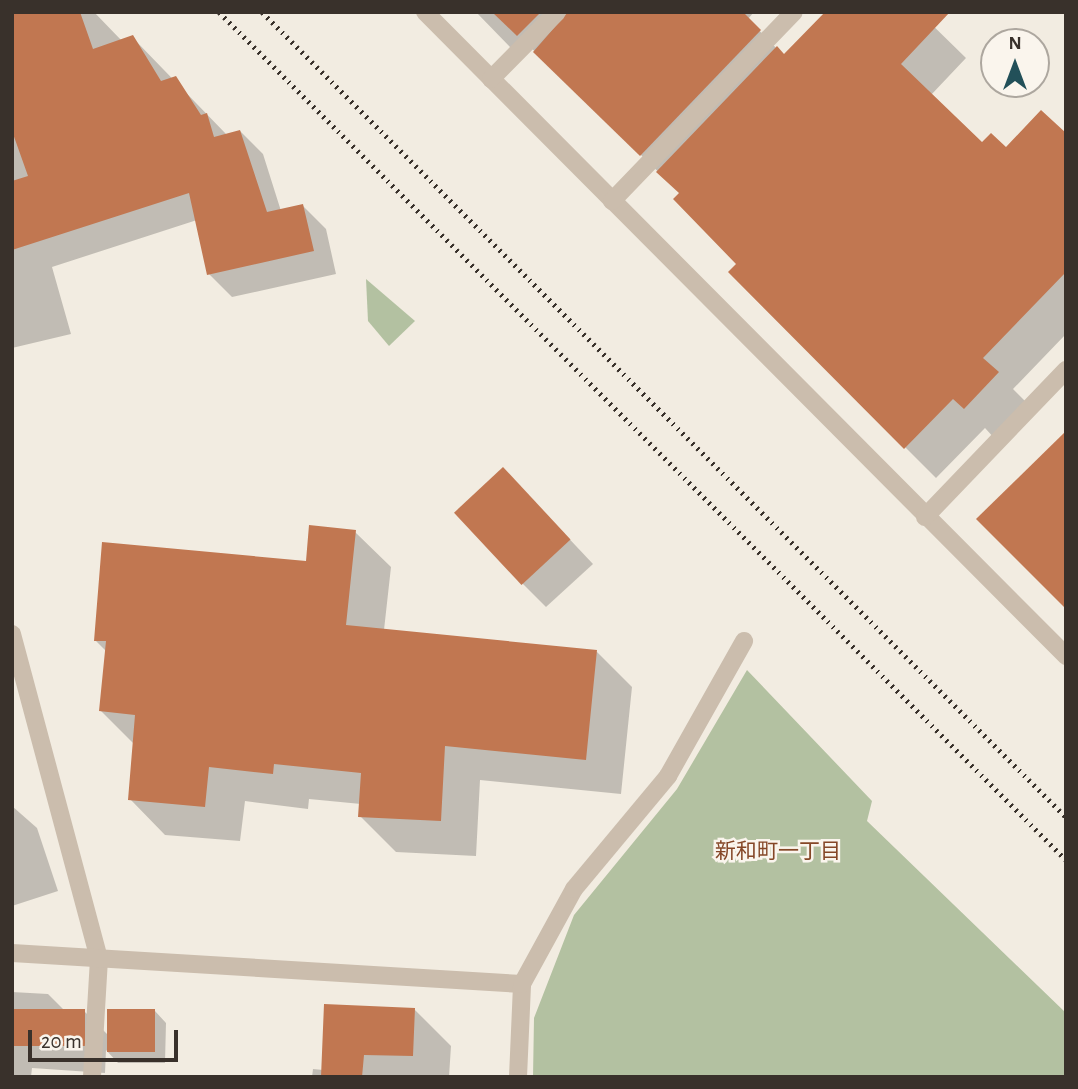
<!DOCTYPE html>
<html>
<head>
<meta charset="utf-8">
<style>
	body { margin:0 }
	#map { position:relative; width:1078px; height:1089px; overflow:hidden; background:#f2ece1; font-family:"Alegreya Sans","Noto Sans JP",sans-serif }
	div>[style] { position:absolute }
	[style*='--x'] { left:calc(var(--x)*1px); top:calc(var(--y)*1px); width:calc(var(--w)*1px); rotate:calc(var(--a)*1deg) }
	.green>* { inset:0; background:#b3c1a1 }
	.shadow>* { inset:0; background:#0003 }
	.building>* { inset:0; background:#c17751; transform-origin:0 0 }
	.minor>* { height:18px; margin:-9px; padding:0 9px; transform-origin:9px; border-radius:9px; background:#cbbdad }
	.rail>* { height:5px; margin-top:-2.5px; transform-origin:0; background:repeating-linear-gradient(90deg,#39312b 0 2px,transparent 0 7px) }
	span { translate:-50% -50%; white-space:nowrap; text-align:center; line-height:1.15; -webkit-text-stroke:5px #faf5ed; paint-order:stroke }
	.neighbourhood-label { font-size:21px; color:#854727 }
	.frame { position:absolute; inset:0; border:14px solid #39312b; pointer-events:none }
	.north { position:absolute; left:980px; top:28px; width:70px; height:70px; box-sizing:border-box; background:#faf5ed; border:2px solid #ada79f; border-radius:50%; rotate:0deg; font-size:19px; font-weight:700; line-height:28px; text-align:center; color:#39312b }
	.north::after { content:''; display:block; margin:auto; width:24px; height:32px; background:#225059; clip-path:polygon(50% 0,100% 100%,50% 72%,0 100%) }
	.scale { position:absolute; left:28px; top:1030px; width:150px; height:32px; box-sizing:border-box; border:4px solid #39312b; border-top:0; padding-left:9px; font-size:21px; line-height:24px; white-space:nowrap; color:#39312b; -webkit-text-stroke:5px #faf5ed; paint-order:stroke }
</style>
</head>
<body>
<div id="map">
	<div class="green">
		<i style="clip-path:polygon(366px 279px,415px 321px,389px 346px,368px 321px)"></i>
		<i style="clip-path:polygon(747px 670px,872px 801px,867px 821px,1066px 1013px,1066px 1077px,533px 1077px,534px 1018px,574px 915px,677px 789px)"></i>
	</div>
	<div class="shadow">
		<i style="clip-path:polygon(12px 12px,94px 12px,122px 41px,132px 37px,227px 135px,240px 131px,263px 154px,281px 211px,303px 206px,326px 229px,336px 274px,232px 297px,209px 274px,197px 220px,52px 267px,71px 334px,12px 348px)"></i>
		<i style="clip-path:polygon(476px 12px,754px 12px,748px 19px,785px 57px,919px 12px,966px 58px,931px 95px,982px 145px,1006px 150px,1066px 131px,1066px 334px,1013px 389px,1028px 404px,995px 439px,985px 428px,936px 478px,730px 272px,739px 264px,681px 194px,522px 39px,512px 49px)"></i>
		<i style="clip-path:polygon(526px 493px,593px 564px,546px 607px,523px 584px)"></i>
		<i style="clip-path:polygon(355px 532px,391px 567px,384px 630px,597px 652px,632px 687px,621px 794px,480px 780px,476px 856px,396px 852px,360px 816px,361px 804px,309px 799px,308px 809px,245px 801px,240px 841px,165px 835px,130px 799px,134px 744px,100px 710px,106px 651px,95px 640px,307px 563px)"></i>
		<i style="clip-path:polygon(12px 806px,37px 828px,58px 891px,12px 906px)"></i>
		<i style="clip-path:polygon(12px 992px,48px 994px,65px 1011px,84px 1011px,108px 1035px,155px 1011px,166px 1023px,165px 1063px,118px 1063px,106px 1050px,105px 1073px,32px 1068px,31px 1077px,12px 1077px)"></i>
		<i style="clip-path:polygon(414px 1009px,451px 1046px,449px 1077px,312px 1077px,313px 1069px,323px 1070px)"></i>
	</div>
	<div class="building">
		<i style="clip-path:polygon(12px 12px,80px 12px,93px 49px,133px 35px,161px 81px,176px 76px,201px 115px,207px 113px,214px 137px,240px 130px,267px 212px,303px 204px,314px 251px,207px 275px,189px 193px,12px 250px,12px 181px,28px 176px,12px 131px)"></i>
		<i style="clip-path:polygon(492px 12px,541px 12px,517px 36px)"></i>
		<i style="clip-path:polygon(568px 12px,743px 12px,761px 30px,640px 156px,533px 52px)"></i>
		<i style="clip-path:polygon(825px 12px,950px 12px,901px 64px,982px 142px,991px 133px,1006px 147px,1041px 110px,1066px 133px,1066px 272px,983px 358px,999px 372px,964px 409px,953px 399px,904px 449px,728px 272px,736px 264px,673px 199px,679px 193px,656px 172px,777px 46px,784px 54px)"></i>
		<i style="clip-path:polygon(1066px 431px,1066px 609px,976px 519px)"></i>
		<i style="left:503px;top:467px;width:99px;height:67px;rotate:47deg"></i>
		<i style="clip-path:polygon(309px 525px,356px 530px,346px 625px,597px 650px,586px 760px,445px 746px,441px 821px,358px 817px,361px 773px,274px 764px,273px 774px,209px 767px,205px 807px,128px 800px,135px 715px,99px 711px,106px 641px,94px 641px,102px 542px,306px 561px)"></i>
		<i style="clip-path:polygon(324px 1004px,415px 1008px,413px 1056px,364px 1055px,362px 1077px,321px 1077px)"></i>
		<i style="left:12px;top:1009px;width:73px;height:37px"></i>
		<i style="left:107px;top:1009px;width:48px;height:43px"></i>
	</div>
	<div class="minor">
		<i style="--x:425;--y:12;--w:909;--a:45.13"></i>
		<i style="--x:491;--y:79;--w:94;--a:-45.4"></i>
		<i style="--x:612;--y:201;--w:262;--a:-46.1"></i>
		<i style="--x:925;--y:517;--w:204;--a:-46.2"></i>
		<i style="--x:12;--y:634;--w:336;--a:75"></i>
		<i style="--x:99;--y:959;--w:118;--a:93.4"></i>
		<i style="--x:12;--y:953;--w:511;--a:3.48"></i>
		<i style="--x:518;--y:1077;--w:93;--a:-87.5"></i>
		<i style="--x:522;--y:984;--w:108;--a:-61.3"></i>
		<i style="--x:574;--y:889;--w:147;--a:-50.2"></i>
		<i style="--x:668;--y:776;--w:155;--a:-60.6"></i>
	</div>
	<div class="rail">
		<i style="--x:219;--y:12;--w:1199;--a:45.03"></i>
		<i style="--x:262;--y:12;--w:1138;--a:45.04"></i>
	</div>
	<div class="neighbourhood-label">
		<span style="left:778px;top:852px">新和町一丁目</span>
	</div>
	<div class="frame"></div>
	<div class="north">N</div>
	<div class="scale">20 m</div>
</div>
</body>
</html>
